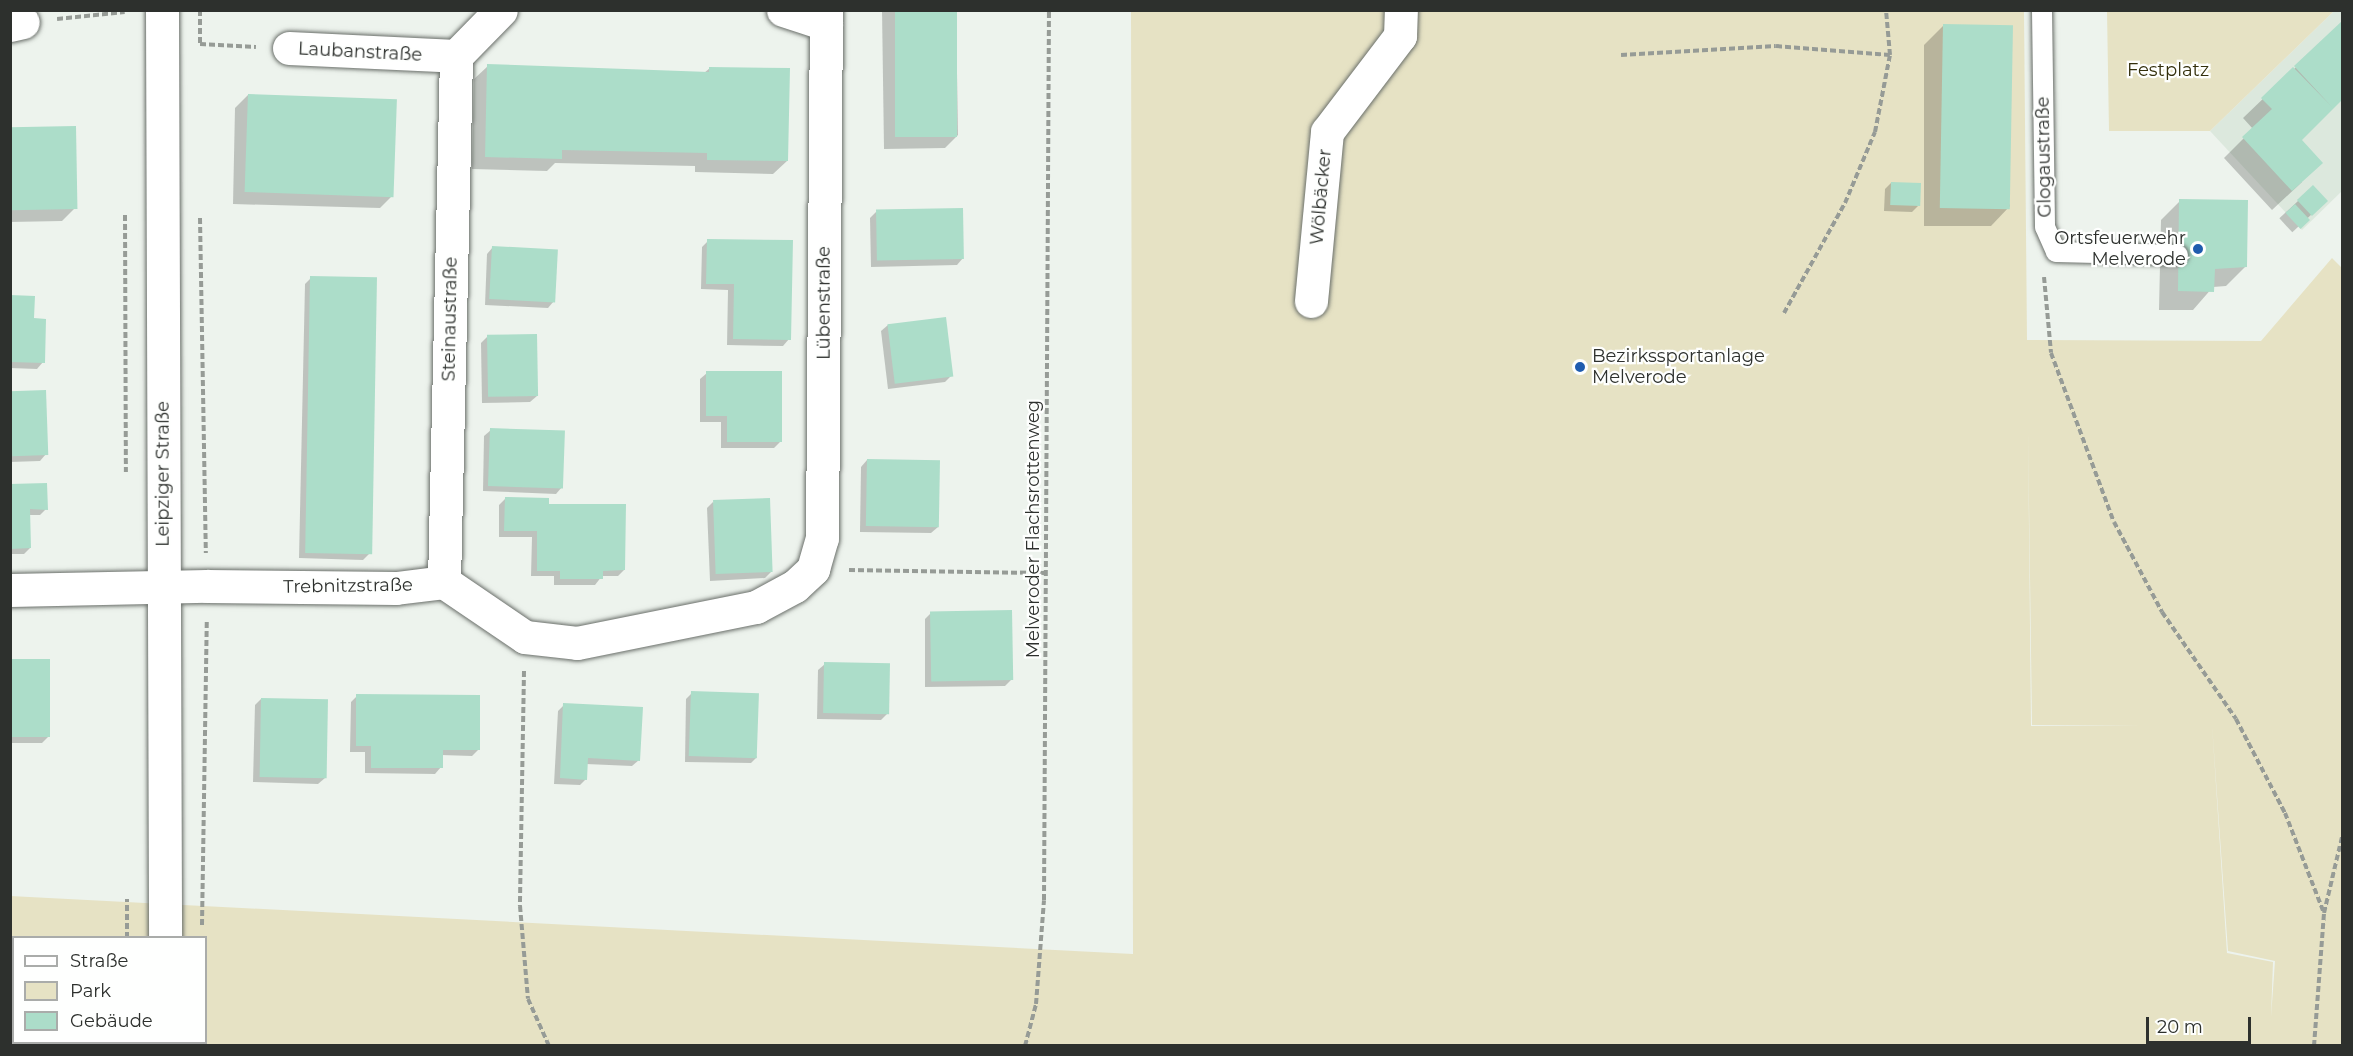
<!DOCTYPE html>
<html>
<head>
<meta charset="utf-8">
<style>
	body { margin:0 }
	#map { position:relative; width:2353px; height:1056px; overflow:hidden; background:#edf3ed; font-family:Montserrat,sans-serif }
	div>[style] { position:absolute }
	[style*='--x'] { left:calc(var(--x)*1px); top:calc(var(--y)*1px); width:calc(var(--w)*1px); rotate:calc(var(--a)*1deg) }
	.built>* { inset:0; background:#dce8dd }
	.green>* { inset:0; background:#e6e2c4 }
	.shadow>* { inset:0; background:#0003; transform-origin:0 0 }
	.building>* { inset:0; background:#acddc9; transform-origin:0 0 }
	.path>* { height:4px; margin-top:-2px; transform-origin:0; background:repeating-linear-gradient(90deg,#969b96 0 6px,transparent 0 9px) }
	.roads { filter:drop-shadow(0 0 2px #6a6f6a) drop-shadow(0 0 2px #6a6f6a) }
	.service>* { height:20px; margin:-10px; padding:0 10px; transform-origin:10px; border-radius:10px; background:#fff }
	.minor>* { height:33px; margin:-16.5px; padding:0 16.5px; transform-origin:16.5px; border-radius:16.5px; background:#fff }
	.tertiary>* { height:33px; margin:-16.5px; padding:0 16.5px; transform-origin:16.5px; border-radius:16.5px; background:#fff }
	.dots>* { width:16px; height:16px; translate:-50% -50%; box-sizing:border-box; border:3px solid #fefffe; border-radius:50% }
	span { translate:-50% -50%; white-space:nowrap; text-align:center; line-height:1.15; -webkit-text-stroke:4.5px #fefffe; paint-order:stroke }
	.street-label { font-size:18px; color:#2d302d }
	.park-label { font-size:18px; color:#332f0b }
	.poi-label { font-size:18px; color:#2d302d }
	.right { translate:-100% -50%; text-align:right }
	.left { translate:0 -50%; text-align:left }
	.frame { position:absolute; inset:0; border:12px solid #2d302d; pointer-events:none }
	.legend { position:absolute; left:12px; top:936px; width:195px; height:108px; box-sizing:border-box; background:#fefffe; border:2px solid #aaacaa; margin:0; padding:8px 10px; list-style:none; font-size:18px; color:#2d302d }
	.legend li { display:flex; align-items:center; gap:12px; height:30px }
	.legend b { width:30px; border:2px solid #aaacaa }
	.scale { position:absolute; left:2146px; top:1017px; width:105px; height:27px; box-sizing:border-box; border:3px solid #2d302d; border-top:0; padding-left:8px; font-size:18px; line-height:21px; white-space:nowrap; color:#2d302d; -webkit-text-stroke:4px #fefffe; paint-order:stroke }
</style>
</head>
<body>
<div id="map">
	<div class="built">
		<i style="clip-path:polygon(2334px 11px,2342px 11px,2342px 191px,2302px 230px,2210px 131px)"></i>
	</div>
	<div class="green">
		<i style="clip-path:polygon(evenodd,1131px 11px,2024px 11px,2027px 340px,2261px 341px,2332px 258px,2342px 268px,2342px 1045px,11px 1045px,10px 896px,1133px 954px,1131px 11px,2028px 429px,2032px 725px,2141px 725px,2031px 726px,2028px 429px,1131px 11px,2212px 724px,2228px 951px,2275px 961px,2271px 1017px,2273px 962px,2227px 953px,2212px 724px,1131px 11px,14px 938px,206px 938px,206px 1042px,14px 1042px,14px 938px)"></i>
		<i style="clip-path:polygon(2107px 11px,2107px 10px,2334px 11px,2210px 131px,2109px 131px)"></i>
	</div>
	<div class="shadow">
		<i style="clip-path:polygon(882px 10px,956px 10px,958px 135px,945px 148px,884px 149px)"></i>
		<i style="clip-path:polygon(2342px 23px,2342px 99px,2300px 140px,2302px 182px,2272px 210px,2224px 158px,2253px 129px,2243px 118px)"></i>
		<i style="clip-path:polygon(1943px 26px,2010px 206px,1991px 226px,1924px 226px,1924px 45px)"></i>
		<i style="clip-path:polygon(488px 66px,704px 73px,710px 68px,787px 161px,773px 174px,695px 172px,695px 166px,555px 163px,547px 171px,472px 169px,474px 79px)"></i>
		<i style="clip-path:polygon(248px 95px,393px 195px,380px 208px,233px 204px,235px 108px)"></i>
		<i style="clip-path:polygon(10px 129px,75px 208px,62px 221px,10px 222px)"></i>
		<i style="clip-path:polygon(1891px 183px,1918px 206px,1912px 212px,1884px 211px,1885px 189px)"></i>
		<i style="left:2313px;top:187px;width:19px;height:46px;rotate:47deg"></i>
		<i style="clip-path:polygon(2180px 201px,2246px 266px,2226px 286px,2213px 287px,2193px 310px,2159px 310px,2161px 220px)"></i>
		<i style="clip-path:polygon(876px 212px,963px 258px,957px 265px,871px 267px,870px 218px)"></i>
		<i style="clip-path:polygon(708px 241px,789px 339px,783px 346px,727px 345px,728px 290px,701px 289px,702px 247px)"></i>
		<i style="clip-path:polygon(493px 247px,554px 301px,548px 308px,485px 305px,487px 254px)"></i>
		<i style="clip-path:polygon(311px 278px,370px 553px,363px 560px,299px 558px,305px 284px)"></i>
		<i style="clip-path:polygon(10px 297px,33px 320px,43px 362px,37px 369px,10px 368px)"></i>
		<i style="clip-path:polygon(888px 325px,951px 376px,945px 382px,888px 389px,881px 331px)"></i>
		<i style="clip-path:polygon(487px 337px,537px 396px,530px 402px,482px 403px,481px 343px)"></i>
		<i style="clip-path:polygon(707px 373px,780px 442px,774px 448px,721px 448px,721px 422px,700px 422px,700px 379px)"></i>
		<i style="clip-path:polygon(10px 392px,46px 454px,40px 461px,10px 462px)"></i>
		<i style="clip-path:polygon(491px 430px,562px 487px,556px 494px,483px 491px,484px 436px)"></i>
		<i style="clip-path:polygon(867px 460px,938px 527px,931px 533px,860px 532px,861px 467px)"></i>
		<i style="clip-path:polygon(10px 485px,46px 509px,40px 515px,29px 515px,30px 548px,24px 554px,10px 554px)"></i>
		<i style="clip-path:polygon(505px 499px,547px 506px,624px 570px,618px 576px,602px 576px,595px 585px,554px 585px,554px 576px,531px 576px,532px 537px,499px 537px,499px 505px)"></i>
		<i style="clip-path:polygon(713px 502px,772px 571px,765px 578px,710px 581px,707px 508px)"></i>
		<i style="clip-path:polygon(931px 613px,1011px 680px,1005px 686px,925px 687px,925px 619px)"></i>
		<i style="clip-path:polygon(10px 660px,48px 737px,42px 743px,10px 743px)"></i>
		<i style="clip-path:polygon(825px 664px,887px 714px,881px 720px,817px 719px,818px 670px)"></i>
		<i style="clip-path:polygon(692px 693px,757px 757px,751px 763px,685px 762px,686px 699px)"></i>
		<i style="clip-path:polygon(357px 696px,479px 749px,472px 756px,441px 755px,441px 767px,435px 774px,365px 773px,365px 752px,350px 752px,351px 702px)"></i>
		<i style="clip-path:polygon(261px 699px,325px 778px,318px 784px,253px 782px,255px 705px)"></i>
		<i style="clip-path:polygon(564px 705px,639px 760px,632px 766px,586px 764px,586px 779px,580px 785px,554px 784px,558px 711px)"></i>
	</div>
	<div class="building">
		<i style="left:895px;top:10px;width:62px;height:127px"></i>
		<i style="clip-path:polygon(2342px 21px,2342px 100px,2302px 140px,2323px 163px,2292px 191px,2242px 137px,2272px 109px,2261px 98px,2293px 67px,2332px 107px,2294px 66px)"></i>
		<i style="left:1943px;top:24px;width:70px;height:184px;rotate:1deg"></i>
		<i style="clip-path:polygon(487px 64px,709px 72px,709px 67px,790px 68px,788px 161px,707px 160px,707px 153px,562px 150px,562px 159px,485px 157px)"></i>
		<i style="left:248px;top:94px;width:149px;height:98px;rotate:2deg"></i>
		<i style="left:76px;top:126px;width:83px;height:66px;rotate:89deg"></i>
		<i style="left:1891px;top:182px;width:30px;height:23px;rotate:2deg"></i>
		<i style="left:2313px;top:185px;width:22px;height:22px;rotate:47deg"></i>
		<i style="clip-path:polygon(2179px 199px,2248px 200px,2247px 267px,2215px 269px,2214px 292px,2178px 291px)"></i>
		<i style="left:2295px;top:204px;width:22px;height:13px;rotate:47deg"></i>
		<i style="left:963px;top:208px;width:51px;height:87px;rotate:89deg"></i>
		<i style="clip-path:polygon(707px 239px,793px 240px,791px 340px,733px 339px,734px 284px,706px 284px)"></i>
		<i style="left:492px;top:246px;width:66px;height:53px;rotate:3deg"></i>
		<i style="left:310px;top:276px;width:67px;height:277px;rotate:1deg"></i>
		<i style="clip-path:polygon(10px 295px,35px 296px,34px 318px,46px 319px,45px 363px,10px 362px)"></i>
		<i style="left:946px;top:317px;width:60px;height:59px;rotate:83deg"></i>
		<i style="left:537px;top:334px;width:62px;height:50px;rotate:89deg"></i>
		<i style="clip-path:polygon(706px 371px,782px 371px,782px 442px,727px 442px,727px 416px,706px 416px)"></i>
		<i style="left:46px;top:390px;width:65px;height:36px;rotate:88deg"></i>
		<i style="left:490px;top:428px;width:75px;height:58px;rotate:2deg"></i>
		<i style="left:867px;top:459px;width:73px;height:67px;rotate:1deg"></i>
		<i style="clip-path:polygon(47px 483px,48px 510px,30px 509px,31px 548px,10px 549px,10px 484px)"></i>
		<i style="clip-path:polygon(505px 497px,549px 498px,549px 504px,626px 504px,625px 570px,603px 571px,603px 579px,560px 579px,560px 571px,537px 571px,537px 531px,504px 531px)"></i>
		<i style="left:770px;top:498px;width:74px;height:57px;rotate:88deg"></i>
		<i style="left:1012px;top:610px;width:70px;height:82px;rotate:89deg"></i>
		<i style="left:10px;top:659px;width:40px;height:78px"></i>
		<i style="left:824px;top:662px;width:66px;height:51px;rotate:1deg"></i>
		<i style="left:691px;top:691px;width:68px;height:65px;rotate:2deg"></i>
		<i style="clip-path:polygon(356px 694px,480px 695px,480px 750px,443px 750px,443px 768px,371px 768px,371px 746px,356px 746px)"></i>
		<i style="left:261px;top:698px;width:67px;height:79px;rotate:1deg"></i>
		<i style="clip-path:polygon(563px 703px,643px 707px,640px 761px,588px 758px,587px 780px,560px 778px)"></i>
	</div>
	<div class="path">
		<i style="--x:57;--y:19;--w:68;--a:-5.9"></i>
		<i style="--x:200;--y:43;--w:33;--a:-90"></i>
		<i style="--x:200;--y:44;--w:56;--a:3.1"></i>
		<i style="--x:1621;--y:55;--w:155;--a:-3.3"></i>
		<i style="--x:1776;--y:46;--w:114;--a:4.5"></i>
		<i style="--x:125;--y:215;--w:257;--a:89.8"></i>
		<i style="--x:200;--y:218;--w:335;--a:89"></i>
		<i style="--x:2044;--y:277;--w:76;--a:84.7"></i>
		<i style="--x:2051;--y:353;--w:180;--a:69.6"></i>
		<i style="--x:2114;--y:522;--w:102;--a:61.9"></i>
		<i style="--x:2162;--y:612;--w:130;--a:55.3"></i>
		<i style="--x:2236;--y:719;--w:106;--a:62.5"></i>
		<i style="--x:2285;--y:813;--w:107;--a:68.7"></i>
		<i style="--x:1784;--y:313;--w:126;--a:-61"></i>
		<i style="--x:1845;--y:203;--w:77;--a:-67.1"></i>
		<i style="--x:1875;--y:132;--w:78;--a:-79"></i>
		<i style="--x:1890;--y:55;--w:45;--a:-95.1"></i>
		<i style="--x:849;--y:570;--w:197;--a:0.9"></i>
		<i style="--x:524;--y:671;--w:235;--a:91"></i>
		<i style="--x:520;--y:906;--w:93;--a:85.1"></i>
		<i style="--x:528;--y:999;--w:51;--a:65.9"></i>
		<i style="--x:202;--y:925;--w:305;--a:-89.1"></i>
		<i style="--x:127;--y:938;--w:39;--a:-90"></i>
		<i style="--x:127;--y:1046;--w:4;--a:-90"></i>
		<i style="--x:1025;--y:1046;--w:43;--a:-75.3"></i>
		<i style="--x:1036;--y:1004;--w:104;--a:-85.6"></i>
		<i style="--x:1044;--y:900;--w:890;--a:-89.68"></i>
		<i style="--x:2314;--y:1046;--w:133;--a:-85.7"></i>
		<i style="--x:2324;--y:913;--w:78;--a:-76.7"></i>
	</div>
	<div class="roads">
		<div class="service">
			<i style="--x:2042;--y:10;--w:217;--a:89.2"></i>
			<i style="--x:2045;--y:227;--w:27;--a:66"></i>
			<i style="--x:2056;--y:252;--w:122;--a:1.4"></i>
		</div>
		<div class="minor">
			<i style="--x:783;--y:10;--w:45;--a:18"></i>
			<i style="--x:10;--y:25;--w:13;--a:-13"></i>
			<i style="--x:289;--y:48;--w:167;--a:2.7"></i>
			<i style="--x:456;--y:56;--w:64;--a:-45.6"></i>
			<i style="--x:1311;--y:301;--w:170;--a:-84.6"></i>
			<i style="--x:1327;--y:132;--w:121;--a:-52.8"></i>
			<i style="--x:1400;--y:36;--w:26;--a:-88"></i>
			<i style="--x:444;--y:582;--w:526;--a:-88.69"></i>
			<i style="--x:10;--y:590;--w:197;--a:-1.2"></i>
			<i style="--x:207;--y:586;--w:189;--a:0.6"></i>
			<i style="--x:396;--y:588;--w:48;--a:-7.1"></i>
			<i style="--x:444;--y:582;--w:98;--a:34.2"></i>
			<i style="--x:525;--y:637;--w:52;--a:6.6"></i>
			<i style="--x:577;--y:643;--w:183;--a:-11.4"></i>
			<i style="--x:756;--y:607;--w:44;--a:-28.3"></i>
			<i style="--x:795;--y:586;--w:25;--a:-43"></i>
			<i style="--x:813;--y:569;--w:32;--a:-74"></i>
			<i style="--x:822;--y:538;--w:528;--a:-89.57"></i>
		</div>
		<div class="tertiary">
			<i style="--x:162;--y:10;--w:928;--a:89.81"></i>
			<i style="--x:165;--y:1046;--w:4;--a:-90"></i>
		</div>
	</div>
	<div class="dots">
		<i style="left:2198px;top:249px;background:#1f5cae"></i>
		<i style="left:1580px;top:367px;background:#1f5cae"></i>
	</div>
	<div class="street-label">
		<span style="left:360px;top:52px;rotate:3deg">Laubanstraße</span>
		<span style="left:2044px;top:157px;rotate:-91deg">Glogaustraße</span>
		<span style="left:1321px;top:197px;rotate:-85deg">Wölbäcker</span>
		<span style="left:824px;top:303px;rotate:-90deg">Lübenstraße</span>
		<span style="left:450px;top:319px;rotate:-89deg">Steinaustraße</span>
		<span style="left:163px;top:474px;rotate:-90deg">Leipziger Straße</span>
		<span style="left:1033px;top:529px;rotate:-90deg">Melveroder Flachsrottenweg</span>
		<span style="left:348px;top:586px;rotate:-1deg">Trebnitzstraße</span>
	</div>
	<div class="park-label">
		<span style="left:2168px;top:70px">Festplatz</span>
	</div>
	<div class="poi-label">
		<span class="right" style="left:2186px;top:249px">Ortsfeuerwehr<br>Melverode</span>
		<span class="left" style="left:1592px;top:367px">Bezirkssportanlage<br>Melverode</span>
	</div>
	<div class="frame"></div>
	<ul class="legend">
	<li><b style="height:8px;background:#fff"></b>Straße</li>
	<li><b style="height:16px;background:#e6e2c4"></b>Park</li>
	<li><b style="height:16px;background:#acddc9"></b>Gebäude</li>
	</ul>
	<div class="scale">20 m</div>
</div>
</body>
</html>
